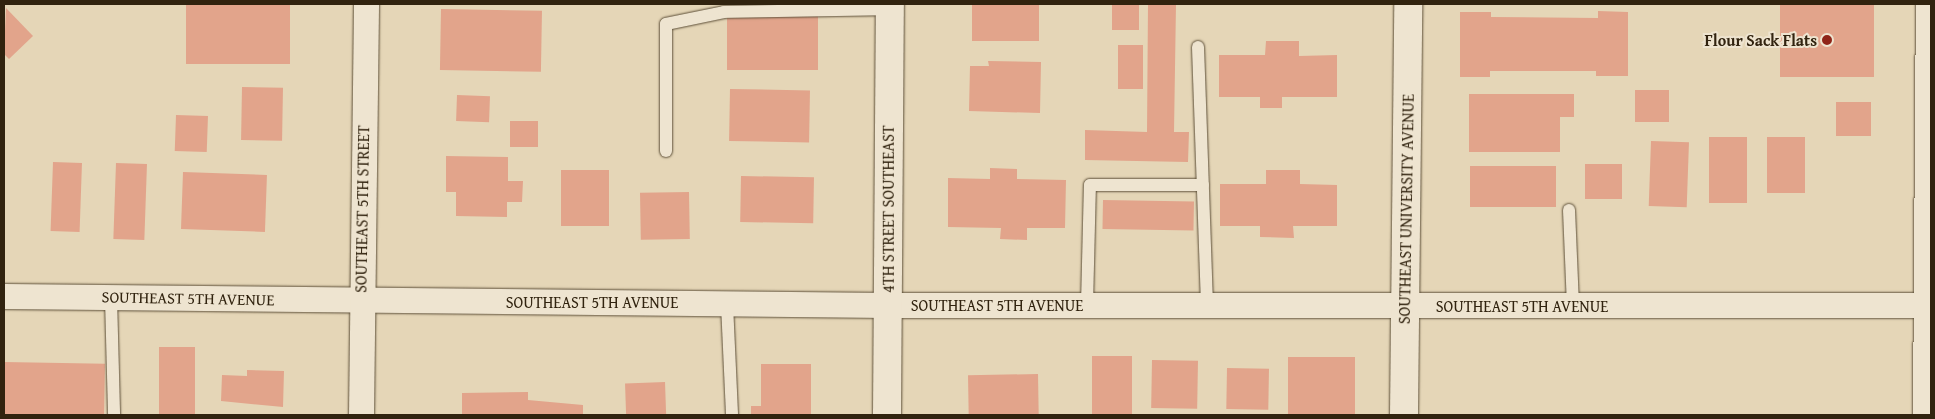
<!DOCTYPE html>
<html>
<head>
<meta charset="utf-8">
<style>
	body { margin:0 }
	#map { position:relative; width:1935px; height:419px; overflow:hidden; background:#e5d6b7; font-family:"Gentium Book Plus",serif }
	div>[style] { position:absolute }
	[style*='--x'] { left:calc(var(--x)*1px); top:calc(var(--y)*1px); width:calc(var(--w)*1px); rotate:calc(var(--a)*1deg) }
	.building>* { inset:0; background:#e2a48b; transform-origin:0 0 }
	.roads { filter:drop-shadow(0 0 1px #5e5039) drop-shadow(0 0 1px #5e5039) }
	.lane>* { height:12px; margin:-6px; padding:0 6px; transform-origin:6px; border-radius:6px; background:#eee4d0 }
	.street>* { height:25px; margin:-12.5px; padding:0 12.5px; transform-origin:12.5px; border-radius:12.5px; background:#eee4d0 }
	.secondary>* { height:28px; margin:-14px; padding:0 14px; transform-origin:14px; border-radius:14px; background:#eee4d0 }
	.dots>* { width:14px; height:14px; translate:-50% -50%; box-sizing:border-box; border:2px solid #eee4d0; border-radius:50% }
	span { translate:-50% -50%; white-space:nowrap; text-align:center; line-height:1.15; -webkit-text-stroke:4px #eee4d0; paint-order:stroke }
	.poi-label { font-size:16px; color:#31230f; font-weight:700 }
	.right { translate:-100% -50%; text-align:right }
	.street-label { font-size:16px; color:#31230f }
	.frame { position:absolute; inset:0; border:5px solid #31230f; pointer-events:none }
</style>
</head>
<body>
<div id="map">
	<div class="building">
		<i style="left:186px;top:4px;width:104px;height:60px"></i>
		<i style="left:972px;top:4px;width:67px;height:37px"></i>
		<i style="left:1112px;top:4px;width:27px;height:26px"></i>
		<i style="clip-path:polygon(1148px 4px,1176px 4px,1174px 132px,1189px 132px,1188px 162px,1085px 160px,1085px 130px,1147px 132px)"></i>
		<i style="left:1780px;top:4px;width:94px;height:73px"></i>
		<i style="clip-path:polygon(6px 8px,33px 36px,9px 59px,4px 54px)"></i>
		<i style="left:441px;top:9px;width:101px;height:61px;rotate:1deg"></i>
		<i style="clip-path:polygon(1598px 11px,1628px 12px,1628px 76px,1596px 76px,1596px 71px,1490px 71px,1490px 77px,1460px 77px,1460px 12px,1491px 12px,1491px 17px,1598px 18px)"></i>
		<i style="left:727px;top:16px;width:91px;height:54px"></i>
		<i style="clip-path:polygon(1266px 41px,1299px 41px,1299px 56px,1337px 55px,1337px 97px,1282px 97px,1282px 108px,1260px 108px,1260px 97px,1219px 97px,1219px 55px,1265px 55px)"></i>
		<i style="left:1118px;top:45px;width:25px;height:44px"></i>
		<i style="clip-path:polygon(988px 61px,1041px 62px,1040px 113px,969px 111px,970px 66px,989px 66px)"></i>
		<i style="left:242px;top:87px;width:41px;height:53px;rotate:1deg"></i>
		<i style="left:730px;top:89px;width:80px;height:52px;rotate:1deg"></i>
		<i style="left:1635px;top:90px;width:34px;height:32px"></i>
		<i style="clip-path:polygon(1469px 94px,1574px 94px,1574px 117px,1560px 117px,1560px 152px,1469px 152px)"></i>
		<i style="left:457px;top:95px;width:33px;height:26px;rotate:2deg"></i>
		<i style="left:1836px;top:102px;width:35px;height:34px"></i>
		<i style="left:176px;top:115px;width:32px;height:36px;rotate:2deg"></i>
		<i style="left:510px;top:121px;width:28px;height:26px"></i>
		<i style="left:1709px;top:137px;width:38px;height:66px"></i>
		<i style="left:1767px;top:137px;width:38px;height:56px"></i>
		<i style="left:1651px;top:141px;width:38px;height:65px;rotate:2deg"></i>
		<i style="clip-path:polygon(446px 156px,508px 157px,508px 181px,523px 181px,522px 202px,507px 202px,507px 217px,456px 216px,456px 192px,446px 192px)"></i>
		<i style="left:53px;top:162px;width:29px;height:69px;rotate:2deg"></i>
		<i style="left:116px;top:163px;width:31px;height:76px;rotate:2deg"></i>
		<i style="left:1585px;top:164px;width:37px;height:35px"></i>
		<i style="left:1470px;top:166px;width:86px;height:41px"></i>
		<i style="clip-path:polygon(990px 168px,1017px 169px,1017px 179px,1066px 180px,1065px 228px,1027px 228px,1027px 240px,1000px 239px,1001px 228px,948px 227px,948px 178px,990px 179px)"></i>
		<i style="left:561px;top:170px;width:48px;height:56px"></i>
		<i style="clip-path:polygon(1266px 170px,1300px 170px,1300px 184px,1337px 185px,1337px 226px,1293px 226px,1294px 238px,1260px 237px,1260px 226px,1220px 226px,1220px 184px,1266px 184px)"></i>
		<i style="left:183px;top:172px;width:84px;height:57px;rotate:2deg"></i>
		<i style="left:741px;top:176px;width:73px;height:46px;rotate:1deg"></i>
		<i style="left:689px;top:192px;width:47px;height:49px;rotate:89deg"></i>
		<i style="left:1103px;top:200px;width:91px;height:29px;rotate:1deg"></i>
		<i style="left:159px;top:347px;width:36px;height:68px"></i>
		<i style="left:1092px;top:356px;width:40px;height:59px"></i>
		<i style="left:1288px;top:357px;width:67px;height:58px"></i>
		<i style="left:1152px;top:360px;width:46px;height:48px;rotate:1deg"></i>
		<i style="left:4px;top:362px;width:101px;height:53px;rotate:1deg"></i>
		<i style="clip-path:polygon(761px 364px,811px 364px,811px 415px,751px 415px,751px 406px,761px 406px)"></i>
		<i style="left:1227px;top:368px;width:42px;height:41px;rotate:1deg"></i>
		<i style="clip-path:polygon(247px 370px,284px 371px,283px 407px,221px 401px,222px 375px,247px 376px)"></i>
		<i style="left:1038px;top:374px;width:41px;height:70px;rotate:89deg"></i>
		<i style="left:665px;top:382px;width:33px;height:40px;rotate:88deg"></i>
		<i style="clip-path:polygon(528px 392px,528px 400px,583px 405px,583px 415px,462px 415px,462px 393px)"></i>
	</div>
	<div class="roads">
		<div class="lane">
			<i style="--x:1198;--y:47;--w:258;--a:88"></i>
			<i style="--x:666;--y:151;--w:127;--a:-90"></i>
			<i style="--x:666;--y:24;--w:59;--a:-11.7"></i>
			<i style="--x:724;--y:12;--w:166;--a:-1"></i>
			<i style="--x:1569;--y:210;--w:96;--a:87.6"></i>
			<i style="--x:111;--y:298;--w:117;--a:88.5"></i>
			<i style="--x:727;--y:304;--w:111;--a:87.4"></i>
			<i style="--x:1087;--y:305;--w:120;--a:-88.6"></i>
			<i style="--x:1090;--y:185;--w:113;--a:0"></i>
		</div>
		<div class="street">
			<i style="--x:4;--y:296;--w:884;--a:0.58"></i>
			<i style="--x:888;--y:305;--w:1043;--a:0"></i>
			<i style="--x:361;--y:415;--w:411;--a:-89.3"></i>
			<i style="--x:1925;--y:415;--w:411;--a:-89.6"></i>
		</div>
		<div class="secondary">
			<i style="--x:887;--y:415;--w:411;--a:-89.6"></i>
			<i style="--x:1404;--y:415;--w:411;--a:-89.4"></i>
		</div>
	</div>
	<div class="dots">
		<i style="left:1827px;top:40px;background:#8f2418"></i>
	</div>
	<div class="poi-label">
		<span class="right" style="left:1817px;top:40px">Flour Sack Flats</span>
	</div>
	<div class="street-label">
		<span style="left:362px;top:209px;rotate:-89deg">SOUTHEAST 5TH STREET</span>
		<span style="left:888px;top:209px;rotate:-90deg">4TH STREET SOUTHEAST</span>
		<span style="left:1406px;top:209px;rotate:-89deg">SOUTHEAST UNIVERSITY AVENUE</span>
		<span style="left:188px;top:298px;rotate:1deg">SOUTHEAST 5TH AVENUE</span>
		<span style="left:592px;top:302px">SOUTHEAST 5TH AVENUE</span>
		<span style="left:997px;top:305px">SOUTHEAST 5TH AVENUE</span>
		<span style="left:1522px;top:306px">SOUTHEAST 5TH AVENUE</span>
	</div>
	<div class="frame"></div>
</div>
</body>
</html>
